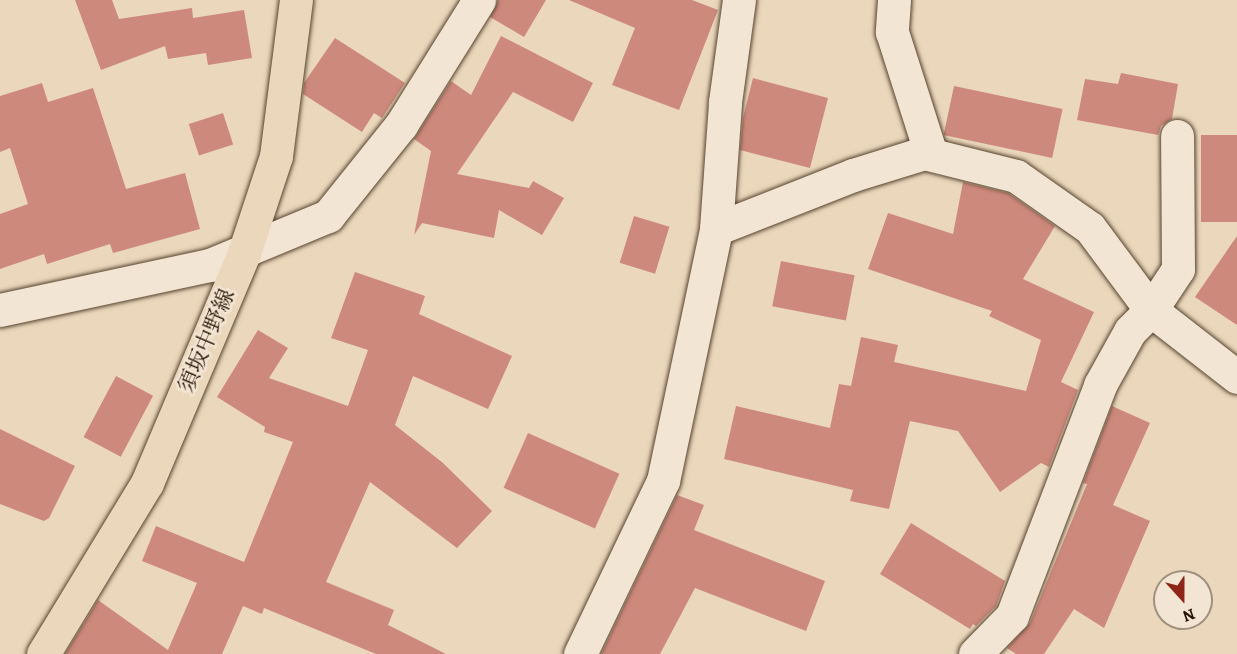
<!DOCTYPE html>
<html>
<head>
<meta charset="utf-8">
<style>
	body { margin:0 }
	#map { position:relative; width:1237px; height:654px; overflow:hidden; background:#ebd7bc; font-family:Alegreya,"Noto Serif JP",serif }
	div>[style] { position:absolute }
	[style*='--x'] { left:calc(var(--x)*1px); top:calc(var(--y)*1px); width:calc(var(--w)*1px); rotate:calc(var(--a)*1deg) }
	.building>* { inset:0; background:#ce897d; transform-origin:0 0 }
	.roads { filter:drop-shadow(0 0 2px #57442f) drop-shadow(0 0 2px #57442f) }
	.minor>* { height:33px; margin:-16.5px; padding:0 16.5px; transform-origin:16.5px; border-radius:16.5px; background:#f2e5d3 }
	.major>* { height:33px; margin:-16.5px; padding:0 16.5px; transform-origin:16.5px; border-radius:16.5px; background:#ebd7bc }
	span { translate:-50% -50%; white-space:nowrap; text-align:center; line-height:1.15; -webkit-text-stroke:5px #f2e5d3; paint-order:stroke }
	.street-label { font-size:22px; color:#261300 }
	.north { position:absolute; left:1153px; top:570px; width:60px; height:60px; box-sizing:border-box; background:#f2e5d3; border:2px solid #a0917f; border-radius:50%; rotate:159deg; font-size:16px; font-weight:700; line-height:24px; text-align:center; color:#261300 }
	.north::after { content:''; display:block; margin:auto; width:21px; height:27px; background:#8f2418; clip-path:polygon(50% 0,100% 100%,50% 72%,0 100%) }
</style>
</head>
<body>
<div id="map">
	<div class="building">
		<i style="clip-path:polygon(75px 0,112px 0,119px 19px,192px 8px,193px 18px,244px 10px,252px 58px,208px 65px,206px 53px,168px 59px,165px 46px,101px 70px)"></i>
		<i style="clip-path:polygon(498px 0,546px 0,524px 37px,490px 17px)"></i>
		<i style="clip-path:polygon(569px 0,692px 0,718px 10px,679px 110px,612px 85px,635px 28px)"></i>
		<i style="clip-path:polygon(501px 36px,593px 83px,573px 122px,513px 92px,457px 174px,529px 188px,533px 181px,564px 198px,542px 235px,499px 210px,494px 238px,422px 223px,414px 235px,431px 151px,414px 139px,451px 81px,471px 95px)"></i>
		<i style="clip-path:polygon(335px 38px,405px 83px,382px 118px,374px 113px,362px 132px,303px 94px,304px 83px)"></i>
		<i style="clip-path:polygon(1121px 73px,1178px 84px,1172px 119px,1161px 126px,1158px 135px,1077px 120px,1085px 79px,1118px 84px)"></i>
		<i style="clip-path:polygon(753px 78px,828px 98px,810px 168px,740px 150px,743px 118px)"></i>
		<i style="clip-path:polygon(42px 83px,48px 102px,93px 88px,126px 189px,185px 173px,200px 229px,113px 253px,110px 244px,47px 264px,44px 254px,0 269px,0 214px,28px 204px,10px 148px,0 152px,0 96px)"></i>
		<i style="left:954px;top:86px;width:111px;height:50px;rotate:12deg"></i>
		<i style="left:223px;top:113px;width:33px;height:36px;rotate:72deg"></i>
		<i style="left:1237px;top:135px;width:87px;height:36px;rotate:90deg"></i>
		<i style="clip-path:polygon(963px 182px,1008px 193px,1055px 226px,1023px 279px,1094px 312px,1061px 382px,1078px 390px,1049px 467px,1041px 463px,1000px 492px,958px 431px,910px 421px,889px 509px,850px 501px,853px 490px,724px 459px,736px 406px,830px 428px,839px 384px,851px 386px,861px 337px,898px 345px,894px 362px,1026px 391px,1041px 340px,989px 316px,992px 311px,868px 269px,888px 213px,953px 234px)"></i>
		<i style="left:634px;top:216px;width:37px;height:49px;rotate:17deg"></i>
		<i style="clip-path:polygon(1237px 236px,1237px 325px,1195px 297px)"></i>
		<i style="left:781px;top:261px;width:75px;height:46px;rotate:11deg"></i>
		<i style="clip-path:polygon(355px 272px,425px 296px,419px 314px,512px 356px,488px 409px,413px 376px,395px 425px,443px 463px,492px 511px,457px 548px,370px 482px,326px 582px,394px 610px,388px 625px,446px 654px,376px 654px,264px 608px,262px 614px,243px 606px,222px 654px,65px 654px,98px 600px,168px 650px,197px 583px,142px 561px,156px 526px,244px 562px,293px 442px,264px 432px,265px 427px,217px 397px,258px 330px,288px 348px,269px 378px,348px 406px,368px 350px,331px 338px)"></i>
		<i style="left:116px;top:376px;width:42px;height:69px;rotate:28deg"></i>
		<i style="clip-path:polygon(1112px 406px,1150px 423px,1113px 505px,1150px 521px,1104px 628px,1074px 609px,1044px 654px,1016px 654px,1007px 648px,1030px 623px,1087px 484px,1083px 483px)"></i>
		<i style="clip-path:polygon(0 429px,75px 466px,49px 518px,44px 521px,0 504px)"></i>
		<i style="left:528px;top:433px;width:100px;height:60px;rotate:24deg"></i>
		<i style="clip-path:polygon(677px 495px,704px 505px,694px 530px,825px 581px,806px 631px,695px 588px,660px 654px,601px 654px)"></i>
		<i style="clip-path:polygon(911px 523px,1005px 581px,996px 606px,976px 626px,973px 624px,970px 629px,880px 574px)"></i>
	</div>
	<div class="roads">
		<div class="minor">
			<i style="--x:894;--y:0;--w:32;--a:94"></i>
			<i style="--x:892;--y:32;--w:128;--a:72.3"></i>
			<i style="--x:716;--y:229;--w:147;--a:-21.5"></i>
			<i style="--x:853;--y:175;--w:74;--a:-17.2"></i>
			<i style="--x:924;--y:153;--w:95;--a:14"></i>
			<i style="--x:1016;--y:176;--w:90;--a:35.1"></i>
			<i style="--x:1090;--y:228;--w:102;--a:53.4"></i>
			<i style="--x:1151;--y:310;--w:109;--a:37.9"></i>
			<i style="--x:0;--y:310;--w:215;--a:-12.1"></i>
			<i style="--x:210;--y:265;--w:128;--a:-22.6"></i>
			<i style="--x:328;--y:216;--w:117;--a:-51.3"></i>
			<i style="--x:401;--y:125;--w:147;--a:-58"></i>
			<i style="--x:580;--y:654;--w:192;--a:-64.4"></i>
			<i style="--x:663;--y:481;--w:258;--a:-78.1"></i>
			<i style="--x:716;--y:229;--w:127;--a:-85.9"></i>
			<i style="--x:725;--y:102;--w:103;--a:-82.2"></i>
			<i style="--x:975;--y:654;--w:53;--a:-45.8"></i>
			<i style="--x:1012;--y:616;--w:247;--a:-69.1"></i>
			<i style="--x:1100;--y:385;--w:62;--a:-60.9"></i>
			<i style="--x:1130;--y:331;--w:30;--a:-45"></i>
			<i style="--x:1151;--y:310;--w:49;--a:-56.6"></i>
			<i style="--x:1178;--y:269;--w:133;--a:-90.4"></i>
		</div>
		<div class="major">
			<i style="--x:43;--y:654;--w:200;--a:-58.7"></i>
			<i style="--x:147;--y:483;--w:250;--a:-67.1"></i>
			<i style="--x:244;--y:253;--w:102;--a:-71.7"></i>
			<i style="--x:276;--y:156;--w:157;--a:-82.7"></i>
		</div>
	</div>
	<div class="street-label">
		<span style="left:207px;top:341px;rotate:-67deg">須坂中野線</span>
	</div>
	<div class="north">N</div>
</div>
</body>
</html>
